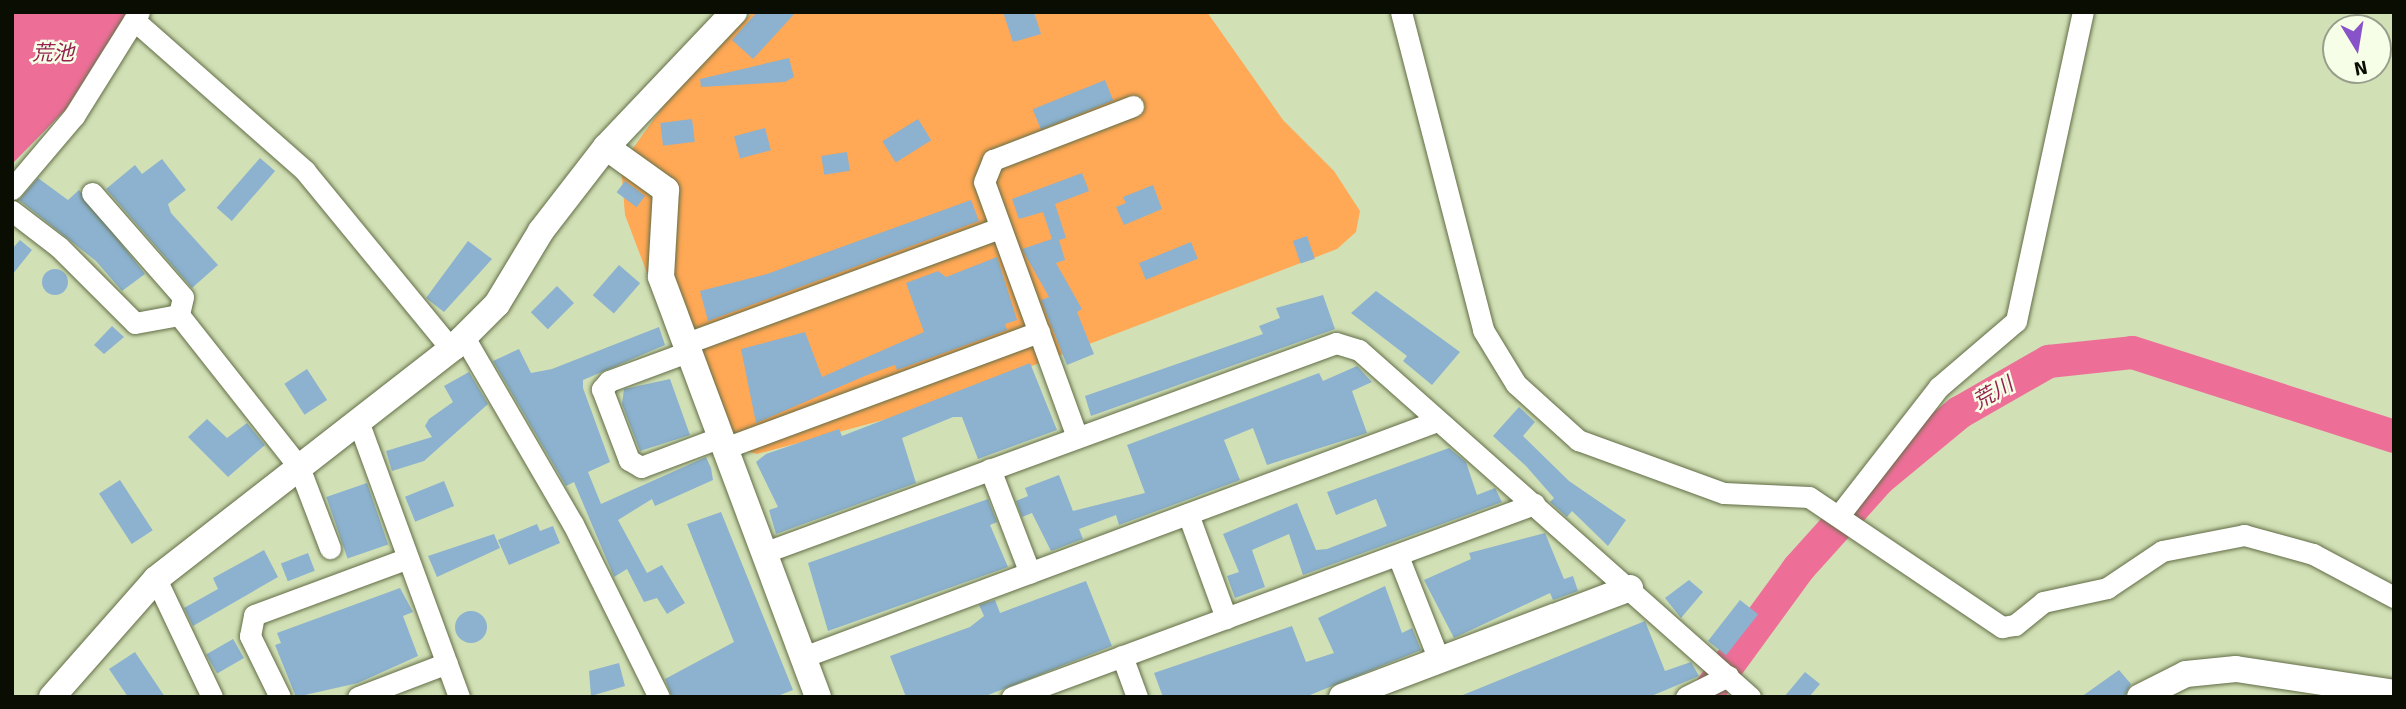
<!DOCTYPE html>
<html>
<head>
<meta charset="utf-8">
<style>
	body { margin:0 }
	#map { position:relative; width:2406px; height:709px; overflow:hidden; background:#d2e0b5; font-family:Signika,"Noto Sans JP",sans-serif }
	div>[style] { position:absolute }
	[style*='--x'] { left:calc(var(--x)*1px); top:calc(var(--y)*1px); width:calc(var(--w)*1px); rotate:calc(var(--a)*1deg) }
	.green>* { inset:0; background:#ffa855 }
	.water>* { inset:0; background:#ed6f98 }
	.river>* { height:33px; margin:-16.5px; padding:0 16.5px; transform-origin:16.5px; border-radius:16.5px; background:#ed6f98 }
	.building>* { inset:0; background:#8cb2cf; transform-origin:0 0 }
	.round { border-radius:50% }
	.roads { filter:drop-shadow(0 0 2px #626d47) drop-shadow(0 0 2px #626d47) }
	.minor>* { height:21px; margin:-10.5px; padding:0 10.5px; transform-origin:10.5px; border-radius:10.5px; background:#fff }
	.tertiary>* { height:26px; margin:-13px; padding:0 13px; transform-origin:13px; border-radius:13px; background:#fff }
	span { translate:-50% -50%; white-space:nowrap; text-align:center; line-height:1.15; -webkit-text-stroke:5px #f7fee8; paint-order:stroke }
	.water-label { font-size:21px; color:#94224f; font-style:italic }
	.frame { position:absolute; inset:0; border:14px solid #0a0e02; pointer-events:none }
	.north { position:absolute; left:2322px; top:14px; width:70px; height:70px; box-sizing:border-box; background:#f7fee8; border:2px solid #989e8c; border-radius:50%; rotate:169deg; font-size:19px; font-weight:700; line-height:28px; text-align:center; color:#0a0e02 }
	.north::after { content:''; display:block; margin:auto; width:24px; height:32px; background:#8852c9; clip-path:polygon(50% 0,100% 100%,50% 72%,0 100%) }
</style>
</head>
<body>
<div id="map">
	<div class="green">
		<i style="clip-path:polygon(753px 12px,1207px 12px,1283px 120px,1334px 171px,1360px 211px,1356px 232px,1337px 249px,909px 413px,757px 454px,725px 445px,702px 417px,625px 215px,621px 165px,674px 91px)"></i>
	</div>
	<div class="water">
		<i style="clip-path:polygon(12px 12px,127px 12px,66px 109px,12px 164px)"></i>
	</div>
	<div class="river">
		<i style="--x:1704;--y:697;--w:160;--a:-53.9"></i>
		<i style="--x:1798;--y:568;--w:121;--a:-48"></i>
		<i style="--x:1879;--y:478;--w:104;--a:-39.5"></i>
		<i style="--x:1959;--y:412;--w:103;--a:-29.8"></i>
		<i style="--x:2048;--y:361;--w:84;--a:-6.1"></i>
		<i style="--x:2132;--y:352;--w:275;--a:17.8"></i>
	</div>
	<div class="building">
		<i style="clip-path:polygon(757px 12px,796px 12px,753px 59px,732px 40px)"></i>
		<i style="clip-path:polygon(1003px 12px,1034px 12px,1041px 34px,1013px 42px)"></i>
		<i style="clip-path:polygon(789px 58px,794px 77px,785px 82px,701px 87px,700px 79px)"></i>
		<i style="left:1105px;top:80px;width:22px;height:78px;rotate:68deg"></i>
		<i style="left:692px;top:119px;width:23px;height:32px;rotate:83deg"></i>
		<i style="left:918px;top:119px;width:25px;height:42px;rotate:58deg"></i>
		<i style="left:765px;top:128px;width:23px;height:32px;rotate:75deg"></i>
		<i style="left:847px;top:152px;width:19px;height:26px;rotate:81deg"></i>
		<i style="left:260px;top:158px;width:20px;height:66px;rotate:41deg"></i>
		<i style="clip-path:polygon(162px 159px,186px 190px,168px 204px,171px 213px,218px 265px,192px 288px,106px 189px,135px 165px,142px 174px)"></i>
		<i style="clip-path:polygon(1082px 173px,1089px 191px,1055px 204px,1066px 238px,1059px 240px,1065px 260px,1056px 263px,1082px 309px,1077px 312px,1094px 354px,1067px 365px,1041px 300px,1049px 297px,1022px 249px,1052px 239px,1043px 212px,1019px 219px,1012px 199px)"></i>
		<i style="clip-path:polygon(38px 178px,68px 200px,79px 190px,145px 274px,122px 291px,96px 261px,19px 200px)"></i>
		<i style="left:625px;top:181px;width:25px;height:14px;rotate:37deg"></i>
		<i style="clip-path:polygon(1153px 185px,1162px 209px,1124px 225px,1116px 207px,1126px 203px,1123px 197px)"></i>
		<i style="clip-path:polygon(971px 200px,979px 221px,708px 321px,700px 291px,767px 274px)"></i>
		<i style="left:1307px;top:236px;width:24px;height:15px;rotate:71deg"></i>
		<i style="clip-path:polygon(20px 240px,32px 250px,12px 275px,12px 249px)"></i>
		<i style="clip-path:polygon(468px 241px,492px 259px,444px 312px,426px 298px)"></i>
		<i style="left:1191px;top:242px;width:18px;height:56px;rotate:68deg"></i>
		<i style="clip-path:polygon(997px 257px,1017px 320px,1005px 324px,1007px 330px,897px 370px,895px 365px,867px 375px,756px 423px,741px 349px,805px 332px,822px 377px,924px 332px,906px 283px,938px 271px,946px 277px)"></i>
		<i style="left:619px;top:265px;width:28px;height:40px;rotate:41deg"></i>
		<i class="round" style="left:42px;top:269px;width:26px;height:26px"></i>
		<i style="left:557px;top:286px;width:24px;height:37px;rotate:45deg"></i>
		<i style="clip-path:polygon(1376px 291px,1460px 352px,1432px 385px,1403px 361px,1407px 356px,1351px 313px)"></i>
		<i style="clip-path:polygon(1323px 295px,1335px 329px,1091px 416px,1085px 396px,1263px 334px,1259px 326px,1280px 318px,1276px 308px)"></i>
		<i style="clip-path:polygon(112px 326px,124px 337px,104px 354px,94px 345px)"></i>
		<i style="clip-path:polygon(659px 327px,665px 345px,583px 380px,583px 388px,610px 462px,588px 472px,601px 504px,706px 457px,711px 468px,713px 480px,655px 506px,652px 499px,618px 520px,647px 573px,662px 565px,685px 603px,667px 614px,657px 598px,644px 602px,627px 569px,614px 577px,574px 482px,566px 486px,493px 361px,519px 349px,531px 373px,552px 369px)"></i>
		<i style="clip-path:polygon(1030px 363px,1057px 430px,978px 459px,962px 417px,953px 417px,902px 438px,916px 483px,776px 534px,769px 510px,778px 507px,756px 462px,766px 454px,839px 429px,842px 436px)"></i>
		<i style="clip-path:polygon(1357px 366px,1372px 382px,1352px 391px,1367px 433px,1267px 465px,1253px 428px,1224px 440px,1240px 480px,1119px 525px,1116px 515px,1079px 529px,1083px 539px,1051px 551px,1032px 513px,1022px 517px,1016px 501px,1028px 496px,1025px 488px,1059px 475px,1073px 511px,1145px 493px,1127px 445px,1319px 373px,1323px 381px)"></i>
		<i style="left:307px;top:369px;width:37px;height:27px;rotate:57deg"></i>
		<i style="clip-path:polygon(469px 372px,488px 404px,424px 461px,392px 471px,386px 451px,432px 437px,425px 426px,429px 419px,453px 402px,444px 386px)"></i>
		<i style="clip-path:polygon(670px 379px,690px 435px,640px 451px,622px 404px,624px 389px)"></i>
		<i style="clip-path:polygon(1519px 407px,1535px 422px,1523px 436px,1569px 481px,1626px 520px,1608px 546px,1572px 511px,1567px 517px,1550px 502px,1554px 498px,1526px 466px,1493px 436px)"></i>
		<i style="clip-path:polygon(207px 419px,227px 438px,247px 423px,265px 445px,228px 477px,188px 437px)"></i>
		<i style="clip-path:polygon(1449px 448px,1466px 462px,1477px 495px,1495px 488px,1502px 502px,1303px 575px,1289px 534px,1252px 550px,1265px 587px,1235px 598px,1227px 576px,1239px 572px,1223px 534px,1297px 503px,1316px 550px,1327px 549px,1387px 526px,1376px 499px,1336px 515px,1327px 492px)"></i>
		<i style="left:120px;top:480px;width:60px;height:25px;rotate:57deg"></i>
		<i style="left:444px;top:481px;width:27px;height:42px;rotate:68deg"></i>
		<i style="left:367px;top:483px;width:65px;height:43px;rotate:71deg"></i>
		<i style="clip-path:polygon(988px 499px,997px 522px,990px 525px,1008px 567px,828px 631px,808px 563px)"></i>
		<i style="clip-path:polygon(721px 512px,793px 690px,775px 697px,672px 697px,665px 679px,734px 642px,687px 524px)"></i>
		<i style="clip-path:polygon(537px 524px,540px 531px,553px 526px,560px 543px,509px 565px,498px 540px)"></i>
		<i style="clip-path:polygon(1545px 533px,1564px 579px,1573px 576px,1578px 591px,1553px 600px,1550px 593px,1454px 638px,1424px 580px,1471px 559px,1469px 553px)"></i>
		<i style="clip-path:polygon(494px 534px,500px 548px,437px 577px,428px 556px)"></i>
		<i style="clip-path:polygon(264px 550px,278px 577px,193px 626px,184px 608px,218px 589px,213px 578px)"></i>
		<i style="left:308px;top:553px;width:19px;height:29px;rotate:69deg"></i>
		<i style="clip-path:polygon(1689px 580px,1703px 592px,1681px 618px,1665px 598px)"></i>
		<i style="clip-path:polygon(1086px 581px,1112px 646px,983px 697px,906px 697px,890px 656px,970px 627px,984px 616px,979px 605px,995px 600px,1000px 613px)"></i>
		<i style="clip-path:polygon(1385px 586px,1402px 633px,1412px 628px,1421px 650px,1305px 697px,1163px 697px,1154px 673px,1292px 626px,1306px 662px,1334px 653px,1318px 618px)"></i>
		<i style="clip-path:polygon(400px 588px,413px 612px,403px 616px,418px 656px,358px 683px,296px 697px,275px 645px,281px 643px,277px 633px)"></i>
		<i style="left:1740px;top:600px;width:23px;height:52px;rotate:38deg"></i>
		<i class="round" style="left:455px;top:611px;width:32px;height:32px"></i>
		<i style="clip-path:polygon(1645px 621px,1665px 671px,1691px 662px,1699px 676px,1649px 697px,1458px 697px)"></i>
		<i style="left:233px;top:639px;width:22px;height:31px;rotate:60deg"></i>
		<i style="clip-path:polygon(135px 652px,165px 697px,128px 697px,109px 669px)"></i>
		<i style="clip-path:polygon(619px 663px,625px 686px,591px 696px,589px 671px)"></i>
		<i style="clip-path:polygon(2119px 670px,2131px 684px,2124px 697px,2081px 697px)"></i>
		<i style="clip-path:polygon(1805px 672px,1820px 684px,1809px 697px,1784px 697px)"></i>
	</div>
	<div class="roads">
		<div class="minor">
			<i style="--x:1401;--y:12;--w:328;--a:75.5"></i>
			<i style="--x:1483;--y:330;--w:63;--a:58.6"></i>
			<i style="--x:1516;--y:384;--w:84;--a:42.1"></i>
			<i style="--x:1578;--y:440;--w:155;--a:20"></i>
			<i style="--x:1724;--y:493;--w:85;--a:2.7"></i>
			<i style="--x:1809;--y:497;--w:233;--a:34"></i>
			<i style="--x:2002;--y:627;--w:13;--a:-9"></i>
			<i style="--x:2015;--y:625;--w:36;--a:-39"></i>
			<i style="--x:2043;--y:602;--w:66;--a:-12.3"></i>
			<i style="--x:2107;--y:588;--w:66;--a:-33.9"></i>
			<i style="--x:2162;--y:551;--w:84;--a:-11"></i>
			<i style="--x:2244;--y:535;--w:72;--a:15.4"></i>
			<i style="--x:2313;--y:554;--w:92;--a:28"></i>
			<i style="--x:134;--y:20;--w:228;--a:41.4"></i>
			<i style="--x:305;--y:171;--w:230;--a:50.6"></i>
			<i style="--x:12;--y:189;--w:96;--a:-49.7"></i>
			<i style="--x:74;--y:116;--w:123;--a:-58"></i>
			<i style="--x:92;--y:193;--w:138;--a:48.8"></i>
			<i style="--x:183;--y:297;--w:18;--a:103"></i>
			<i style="--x:12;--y:211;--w:59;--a:37.5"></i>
			<i style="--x:59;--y:247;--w:107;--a:45"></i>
			<i style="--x:135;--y:323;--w:45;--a:-10.3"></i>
			<i style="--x:179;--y:315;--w:194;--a:51.7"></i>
			<i style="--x:299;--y:467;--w:87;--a:69.1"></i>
			<i style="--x:464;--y:337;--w:216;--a:59.8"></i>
			<i style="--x:573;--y:524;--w:193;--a:63.6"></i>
			<i style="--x:687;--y:343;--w:333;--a:-20.2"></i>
			<i style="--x:690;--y:351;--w:86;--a:159.7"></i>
			<i style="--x:609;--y:381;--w:11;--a:131"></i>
			<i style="--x:602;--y:389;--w:76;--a:69.2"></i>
			<i style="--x:629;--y:460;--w:14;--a:30"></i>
			<i style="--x:641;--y:467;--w:85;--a:-20.6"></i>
			<i style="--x:358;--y:421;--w:294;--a:69.9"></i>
			<i style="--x:1077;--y:437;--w:271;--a:-110"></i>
			<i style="--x:984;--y:182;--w:24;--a:-68"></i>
			<i style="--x:993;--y:160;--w:150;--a:-21.1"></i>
			<i style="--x:725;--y:448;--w:335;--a:-20.3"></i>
			<i style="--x:990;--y:469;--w:111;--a:69"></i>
			<i style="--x:1188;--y:514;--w:111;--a:69.9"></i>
			<i style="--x:1840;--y:514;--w:161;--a:-52.1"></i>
			<i style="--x:1939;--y:387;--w:101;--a:-40.6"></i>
			<i style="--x:2016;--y:321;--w:316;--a:-77.8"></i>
			<i style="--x:763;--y:553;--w:610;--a:-20.13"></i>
			<i style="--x:1336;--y:343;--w:24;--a:17"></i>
			<i style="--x:1359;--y:350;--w:523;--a:41.59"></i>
			<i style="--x:1398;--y:556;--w:112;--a:68.5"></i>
			<i style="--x:156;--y:579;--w:131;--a:64.6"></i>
			<i style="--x:1122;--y:656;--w:44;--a:69.9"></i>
			<i style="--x:803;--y:657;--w:676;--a:-20.42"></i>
			<i style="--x:280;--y:697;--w:68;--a:-116.2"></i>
			<i style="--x:250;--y:636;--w:21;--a:-79"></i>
			<i style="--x:254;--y:615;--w:164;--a:-20.3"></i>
			<i style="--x:358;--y:697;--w:95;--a:-20.9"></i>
			<i style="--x:1012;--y:697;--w:557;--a:-20.29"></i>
			<i style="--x:1686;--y:697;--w:47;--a:-26.6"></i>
		</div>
		<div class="tertiary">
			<i style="--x:606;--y:147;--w:74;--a:35.6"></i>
			<i style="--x:666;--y:190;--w:87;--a:93.3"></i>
			<i style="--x:661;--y:277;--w:448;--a:69.5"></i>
			<i style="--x:52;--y:697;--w:157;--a:-48.6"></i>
			<i style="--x:156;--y:579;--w:378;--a:-37.9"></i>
			<i style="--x:454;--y:347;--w:61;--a:-45"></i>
			<i style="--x:497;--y:304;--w:85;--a:-58.9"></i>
			<i style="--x:541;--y:231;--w:106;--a:-52.3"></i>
			<i style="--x:606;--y:147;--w:186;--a:-46.5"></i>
			<i style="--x:1342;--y:697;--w:308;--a:-20.7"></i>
			<i style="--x:2140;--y:697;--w:51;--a:-26.6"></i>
			<i style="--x:2186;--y:674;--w:50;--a:-5.7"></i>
			<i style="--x:2236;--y:669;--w:160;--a:8.6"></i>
		</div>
	</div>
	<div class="water-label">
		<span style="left:53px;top:53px">荒池</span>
		<span style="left:1993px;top:393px;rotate:-30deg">荒川</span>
	</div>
	<div class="frame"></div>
	<div class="north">N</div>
</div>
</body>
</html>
